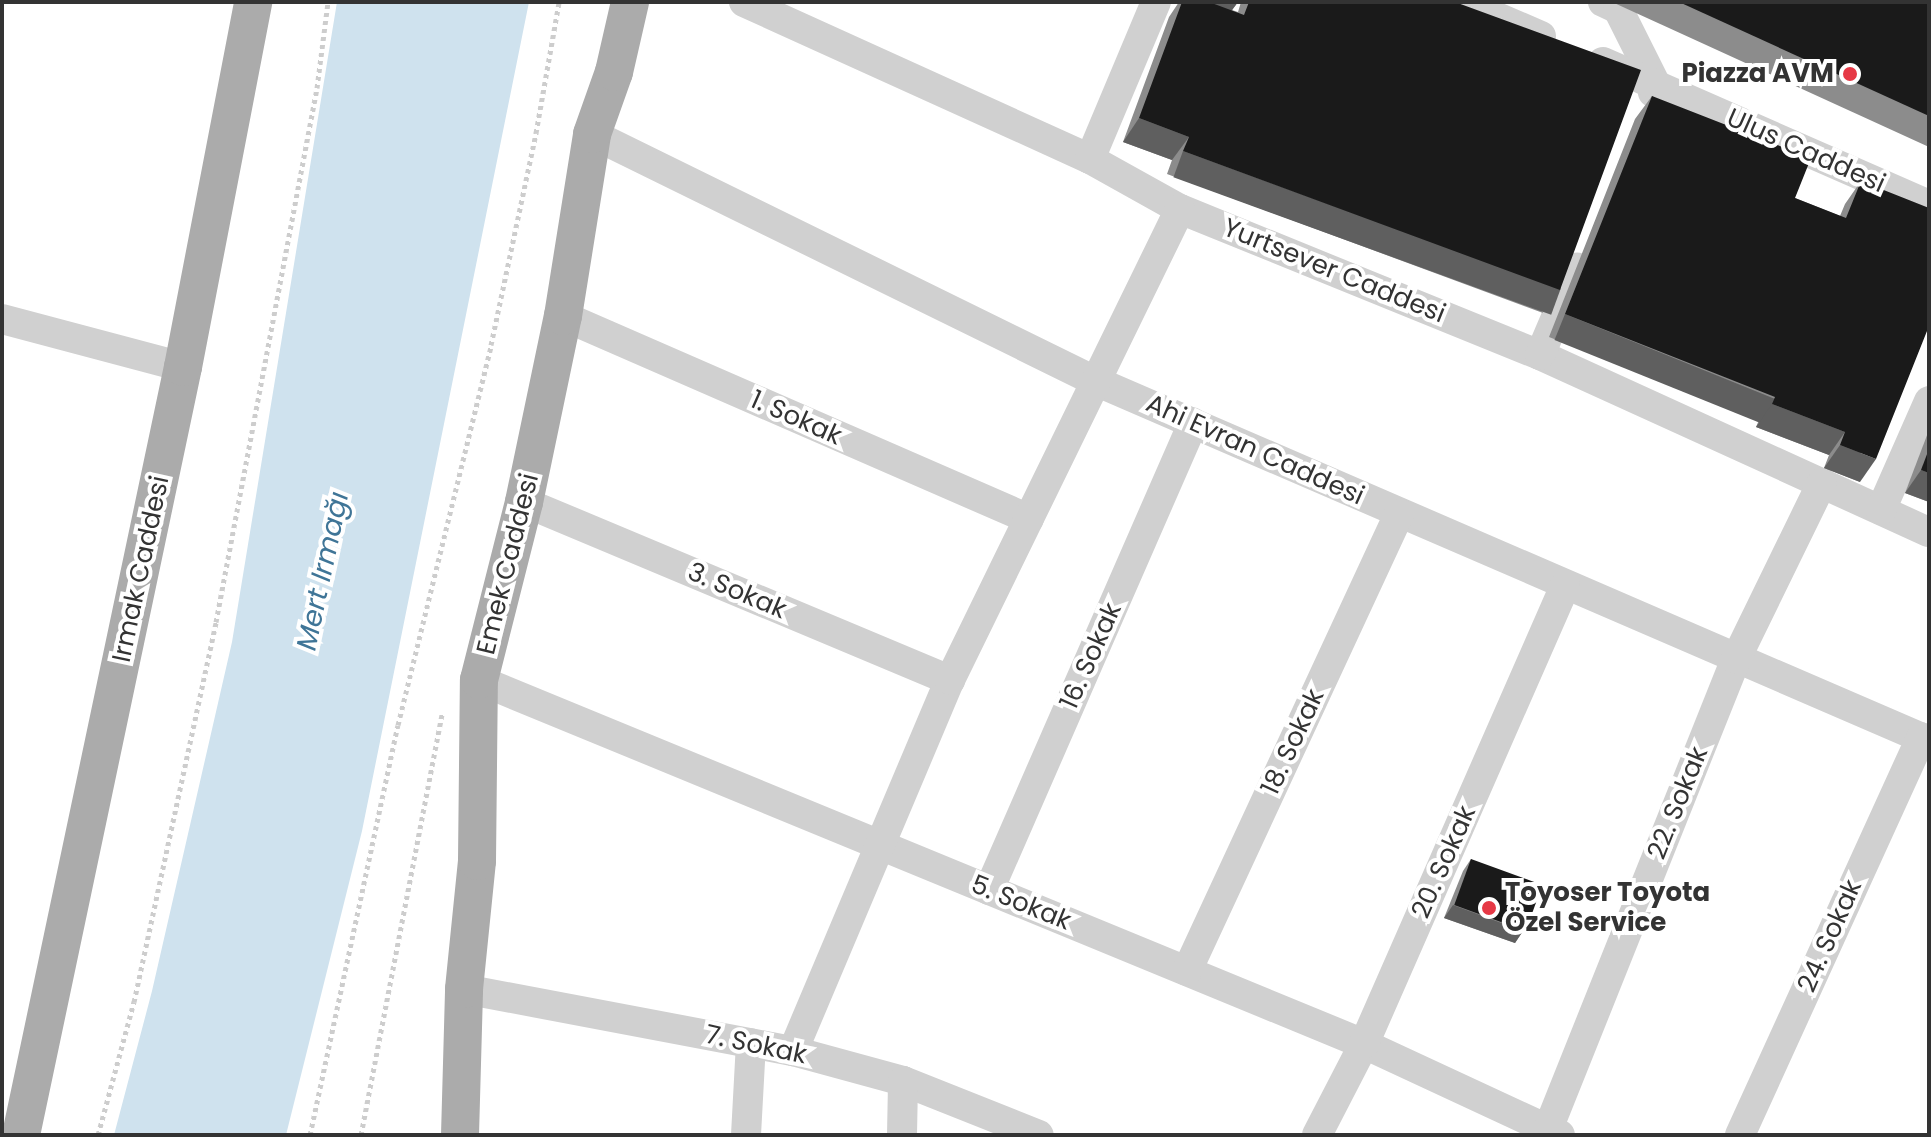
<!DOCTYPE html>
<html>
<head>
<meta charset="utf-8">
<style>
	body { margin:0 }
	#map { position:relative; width:1931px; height:1137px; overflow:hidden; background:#fff; font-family:Poppins,sans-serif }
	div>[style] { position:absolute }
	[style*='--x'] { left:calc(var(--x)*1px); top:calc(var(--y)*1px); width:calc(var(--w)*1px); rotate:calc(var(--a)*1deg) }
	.water>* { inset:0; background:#cfe2ee }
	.path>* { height:5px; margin-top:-2.5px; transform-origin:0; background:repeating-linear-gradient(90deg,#cdcdcd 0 4px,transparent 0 8px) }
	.minor>* { height:30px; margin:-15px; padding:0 15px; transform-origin:15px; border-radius:15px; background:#d0d0d0 }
	.major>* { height:38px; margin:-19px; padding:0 19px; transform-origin:19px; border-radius:19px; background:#ababab }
	.wall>* { inset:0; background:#8c8c8c }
	.shaded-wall>* { inset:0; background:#5f5f5f; transform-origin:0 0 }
	.building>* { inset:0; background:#1a1a1a; transform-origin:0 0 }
	.dots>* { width:22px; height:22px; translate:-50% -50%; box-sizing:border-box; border:4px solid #fff; border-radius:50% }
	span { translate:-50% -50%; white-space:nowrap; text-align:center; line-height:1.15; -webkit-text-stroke:8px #fff; paint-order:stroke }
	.poi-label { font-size:26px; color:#333; font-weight:700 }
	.right { translate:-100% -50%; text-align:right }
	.left { translate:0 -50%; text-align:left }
	.street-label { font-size:26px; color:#333 }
	.water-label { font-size:28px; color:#3f7597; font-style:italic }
	.frame { position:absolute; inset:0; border:4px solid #333; pointer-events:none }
</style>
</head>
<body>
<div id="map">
	<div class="water">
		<i style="clip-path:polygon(337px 2px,529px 2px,362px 831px,286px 1135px,114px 1135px,152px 991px,232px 642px)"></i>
	</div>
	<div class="path">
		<i style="--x:98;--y:1135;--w:138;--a:-74.9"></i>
		<i style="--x:134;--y:1002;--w:389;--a:-77.8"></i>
		<i style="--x:216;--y:622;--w:543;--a:-79.29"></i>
		<i style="--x:317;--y:88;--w:87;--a:-82.7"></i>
		<i style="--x:310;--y:1135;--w:419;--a:-77.9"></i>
		<i style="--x:398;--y:725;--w:391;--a:-76.2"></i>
		<i style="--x:491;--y:345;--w:217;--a:-78"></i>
		<i style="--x:536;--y:133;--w:133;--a:-80"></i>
		<i style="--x:361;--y:1135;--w:429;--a:-79.1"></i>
	</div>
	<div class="minor">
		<i style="--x:744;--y:2;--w:380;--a:24.4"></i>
		<i style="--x:1090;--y:159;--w:103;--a:29.1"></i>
		<i style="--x:1180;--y:209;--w:388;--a:22.1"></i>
		<i style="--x:1540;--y:355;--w:427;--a:24.5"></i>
		<i style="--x:1462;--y:2;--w:86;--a:23.3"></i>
		<i style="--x:1603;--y:2;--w:17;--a:25"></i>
		<i style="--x:1618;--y:9;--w:85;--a:63.4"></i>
		<i style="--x:1656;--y:85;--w:8;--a:113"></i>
		<i style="--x:1603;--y:62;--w:356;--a:23.7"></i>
		<i style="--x:592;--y:134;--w:558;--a:26.15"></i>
		<i style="--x:1093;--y:380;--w:911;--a:23.36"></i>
		<i style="--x:1090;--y:159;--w:170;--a:-67.2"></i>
		<i style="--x:563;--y:316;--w:508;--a:23.54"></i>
		<i style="--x:2;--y:319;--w:187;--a:14.9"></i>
		<i style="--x:1540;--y:355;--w:95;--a:-67"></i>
		<i style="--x:524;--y:502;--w:462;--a:22.7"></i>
		<i style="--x:1881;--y:510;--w:119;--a:-66.2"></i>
		<i style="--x:479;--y:680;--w:957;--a:22.36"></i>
		<i style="--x:1364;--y:1044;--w:216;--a:24.9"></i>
		<i style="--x:989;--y:890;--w:510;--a:-66.4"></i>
		<i style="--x:1187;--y:971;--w:504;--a:-65.11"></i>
		<i style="--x:464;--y:989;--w:335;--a:10.7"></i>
		<i style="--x:793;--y:1051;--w:114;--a:15.3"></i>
		<i style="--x:903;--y:1081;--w:146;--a:21.7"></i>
		<i style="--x:793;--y:1051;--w:403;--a:-67.1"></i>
		<i style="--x:950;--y:680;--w:524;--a:-63.97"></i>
		<i style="--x:1548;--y:1129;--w:506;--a:-68.2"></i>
		<i style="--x:1736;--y:659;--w:196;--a:-64"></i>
		<i style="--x:746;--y:1135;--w:92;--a:-86.9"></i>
		<i style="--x:902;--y:1135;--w:54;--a:-88.9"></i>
		<i style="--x:1317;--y:1135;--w:102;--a:-62.7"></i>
		<i style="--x:1364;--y:1044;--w:500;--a:-66.31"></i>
		<i style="--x:1740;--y:1135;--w:437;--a:-65.5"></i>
	</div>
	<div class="major">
		<i style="--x:21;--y:1135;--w:785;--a:-78.09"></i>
		<i style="--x:183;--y:367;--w:372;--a:-79.1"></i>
		<i style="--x:460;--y:1135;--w:146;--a:-88.4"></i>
		<i style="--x:464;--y:989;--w:129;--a:-84.2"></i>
		<i style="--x:477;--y:861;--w:181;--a:-89.4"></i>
		<i style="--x:479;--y:680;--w:184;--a:-75.8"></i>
		<i style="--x:524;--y:502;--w:190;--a:-78.2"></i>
		<i style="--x:563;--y:316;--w:184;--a:-80.9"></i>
		<i style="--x:592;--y:134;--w:66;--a:-70.5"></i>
		<i style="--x:614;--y:72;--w:72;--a:-77.1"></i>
	</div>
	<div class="wall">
		<i style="clip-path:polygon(1179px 2px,1238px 2px,1232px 10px,1238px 12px,1241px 2px,1455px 2px,1543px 313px,1167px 174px,1172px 160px,1123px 142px,1169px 17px)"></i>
		<i style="clip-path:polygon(1612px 2px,1929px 2px,1929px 147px)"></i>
		<i style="clip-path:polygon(1652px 96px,1795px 198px,1840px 216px,1845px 204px,1861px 181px,1860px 482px,1824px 468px,1829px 455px,1756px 427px,1759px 420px,1549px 337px,1635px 119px)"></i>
		<i style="clip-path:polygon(1929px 430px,1929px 502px,1905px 493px)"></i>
		<i style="clip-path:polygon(1471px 859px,1523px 931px,1515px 943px,1444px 918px,1463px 871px)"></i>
	</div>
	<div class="shaded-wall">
		<i style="clip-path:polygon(1185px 2px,1238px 2px,1224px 21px)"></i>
		<i style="clip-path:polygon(1139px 118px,1189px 137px,1172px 160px,1123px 142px)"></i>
		<i style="left:1183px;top:151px;width:402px;height:28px;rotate:20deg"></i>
		<i style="left:1565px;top:314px;width:226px;height:28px;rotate:22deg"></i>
		<i style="clip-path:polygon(1772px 404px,1845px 432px,1829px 455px,1756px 427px)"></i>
		<i style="clip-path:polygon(1840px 445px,1876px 459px,1860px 482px,1824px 468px)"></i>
		<i style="clip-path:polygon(1921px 470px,1929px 473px,1929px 502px,1905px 493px)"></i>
		<i style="clip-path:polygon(1453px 905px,1523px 931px,1515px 943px,1444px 918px)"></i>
	</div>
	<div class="building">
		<i style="clip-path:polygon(1182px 2px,1209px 2px,1244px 15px,1249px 2px,1455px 2px,1641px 70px,1560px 290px,1183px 151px,1189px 137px,1139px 118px)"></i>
		<i style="clip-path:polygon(1679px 2px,1929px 2px,1929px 116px)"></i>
		<i style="clip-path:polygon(1652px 96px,1811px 158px,1795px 198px,1846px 218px,1861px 181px,1929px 208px,1929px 326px,1876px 459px,1840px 445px,1845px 432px,1772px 404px,1775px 397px,1565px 314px)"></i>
		<i style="clip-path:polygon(1929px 449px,1929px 473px,1921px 470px)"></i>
		<i style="left:1471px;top:859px;width:76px;height:49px;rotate:20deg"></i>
	</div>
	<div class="dots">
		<i style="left:1850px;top:74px;background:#e63946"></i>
		<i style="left:1489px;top:908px;background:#e63946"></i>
	</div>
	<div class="poi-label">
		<span class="right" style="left:1834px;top:74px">Piazza AVM</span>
		<span class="left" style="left:1505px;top:908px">Toyoser Toyota<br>Özel Service</span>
	</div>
	<div class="street-label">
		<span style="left:1806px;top:151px;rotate:24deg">Ulus Caddesi</span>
		<span style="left:1334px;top:271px;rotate:22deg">Yurtsever Caddesi</span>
		<span style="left:796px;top:418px;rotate:24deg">1. Sokak</span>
		<span style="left:1255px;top:450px;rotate:24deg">Ahi Evran Caddesi</span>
		<span style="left:508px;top:564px;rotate:-76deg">Emek Caddesi</span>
		<span style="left:141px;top:569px;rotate:-78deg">Irmak Caddesi</span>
		<span style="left:737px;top:591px;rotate:23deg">3. Sokak</span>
		<span style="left:1091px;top:656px;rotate:-66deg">16. Sokak</span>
		<span style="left:1293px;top:742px;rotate:-65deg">18. Sokak</span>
		<span style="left:1678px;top:803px;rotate:-68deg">22. Sokak</span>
		<span style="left:1444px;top:862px;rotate:-66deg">20. Sokak</span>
		<span style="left:1021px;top:903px;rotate:22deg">5. Sokak</span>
		<span style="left:1830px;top:936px;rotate:-66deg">24. Sokak</span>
		<span style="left:756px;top:1045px;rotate:12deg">7. Sokak</span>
	</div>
	<div class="water-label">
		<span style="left:323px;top:571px;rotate:-78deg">Mert Irmağı</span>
	</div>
	<div class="frame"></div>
</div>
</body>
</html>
